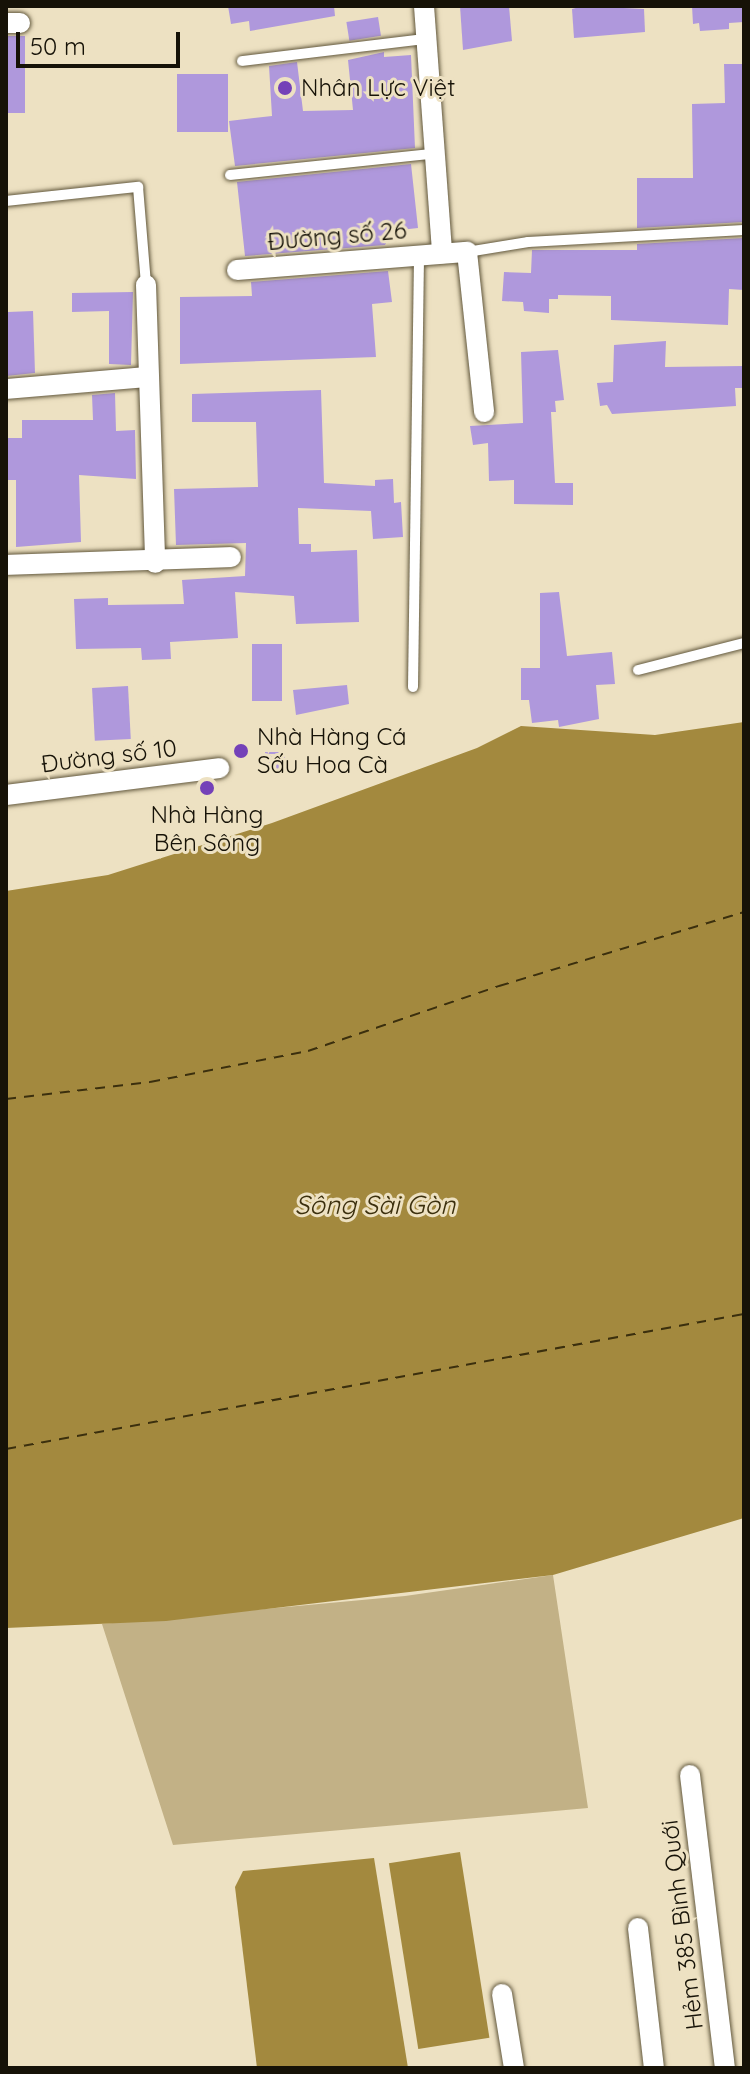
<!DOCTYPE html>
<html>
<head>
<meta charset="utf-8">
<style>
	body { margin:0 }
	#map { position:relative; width:750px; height:2074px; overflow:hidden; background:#ede1c2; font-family:Quicksand,sans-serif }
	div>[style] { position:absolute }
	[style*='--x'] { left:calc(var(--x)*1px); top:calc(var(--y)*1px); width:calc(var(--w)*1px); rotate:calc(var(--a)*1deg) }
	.green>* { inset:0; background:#c2b186 }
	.water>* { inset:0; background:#a3893e; transform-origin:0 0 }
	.ferry>* { height:2px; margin-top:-1px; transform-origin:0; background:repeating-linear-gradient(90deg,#3b2f0d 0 10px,transparent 0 18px) }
	.building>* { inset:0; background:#af98dc; transform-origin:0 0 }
	.roads { filter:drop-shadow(0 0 2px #62583d) drop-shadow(0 0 2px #62583d) }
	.service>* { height:10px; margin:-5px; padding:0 5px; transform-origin:5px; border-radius:5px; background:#fff }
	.minor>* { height:20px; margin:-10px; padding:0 10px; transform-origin:10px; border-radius:10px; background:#fff }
	.dots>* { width:22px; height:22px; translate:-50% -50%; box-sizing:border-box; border:4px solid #ede1c2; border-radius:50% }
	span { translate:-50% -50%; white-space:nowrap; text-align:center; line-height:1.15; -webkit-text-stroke:6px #ede1c2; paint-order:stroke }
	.poi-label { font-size:24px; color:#161207 }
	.left { translate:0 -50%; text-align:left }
	.street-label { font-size:24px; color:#161207 }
	.water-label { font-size:26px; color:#3b2f0d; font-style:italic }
	.frame { position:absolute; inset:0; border:8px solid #161207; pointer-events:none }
	.scale { position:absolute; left:16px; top:32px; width:164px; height:36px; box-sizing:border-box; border:4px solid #161207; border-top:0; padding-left:10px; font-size:24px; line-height:28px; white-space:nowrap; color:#161207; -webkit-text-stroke:6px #ede1c2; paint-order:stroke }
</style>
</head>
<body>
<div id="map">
	<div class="green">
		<i style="clip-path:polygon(553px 1575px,588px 1808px,173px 1845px,102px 1624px,405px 1596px)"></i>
	</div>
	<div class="water">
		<i style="clip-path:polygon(744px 722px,744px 1518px,553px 1575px,166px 1621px,6px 1628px,6px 891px,108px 875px,272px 823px,477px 748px,521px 726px,655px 735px)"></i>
		<i style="left:460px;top:1852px;width:188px;height:72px;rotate:81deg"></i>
		<i style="clip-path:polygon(374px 1858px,408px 2068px,257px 2068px,235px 1887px,243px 1871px)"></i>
	</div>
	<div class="ferry">
		<i style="--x:6;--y:1099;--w:145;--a:-6.7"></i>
		<i style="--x:150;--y:1082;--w:161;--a:-11.1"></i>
		<i style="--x:308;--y:1051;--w:202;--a:-18.8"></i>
		<i style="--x:499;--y:986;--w:256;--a:-16.8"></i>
		<i style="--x:6;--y:1449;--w:750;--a:-10.37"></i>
	</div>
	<div class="building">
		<i style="clip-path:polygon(228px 6px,334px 6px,335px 16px,250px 31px,249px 21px,231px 24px)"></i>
		<i style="clip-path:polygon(460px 6px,509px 6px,512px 41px,463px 50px)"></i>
		<i style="clip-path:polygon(583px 6px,644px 9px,645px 32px,574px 38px,572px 9px)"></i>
		<i style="clip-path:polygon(692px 6px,744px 6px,744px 22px,729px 23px,729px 29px,700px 31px,699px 23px,693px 24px)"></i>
		<i style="left:378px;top:17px;width:19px;height:32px;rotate:81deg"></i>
		<i style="left:6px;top:36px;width:19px;height:77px"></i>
		<i style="clip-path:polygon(384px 52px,384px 57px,411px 55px,415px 148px,235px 166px,229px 121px,272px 116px,269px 66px,297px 62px,303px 111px,353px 110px,348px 60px)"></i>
		<i style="clip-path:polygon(724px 64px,744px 64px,744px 222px,637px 228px,637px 178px,693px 178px,692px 104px,725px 103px)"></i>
		<i style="left:228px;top:74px;width:58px;height:51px;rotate:90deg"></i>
		<i style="clip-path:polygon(411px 164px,418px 228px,391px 231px,385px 245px,245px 256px,237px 182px)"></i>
		<i style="clip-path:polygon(744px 238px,744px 290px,729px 289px,728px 325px,611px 320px,611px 296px,558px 295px,558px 299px,549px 299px,549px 313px,524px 311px,523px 302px,502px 301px,504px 272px,531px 273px,532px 250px,637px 250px,637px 244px)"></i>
		<i style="clip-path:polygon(388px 271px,392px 302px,372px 304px,376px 357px,180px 364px,180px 297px,252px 296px,251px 282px)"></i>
		<i style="clip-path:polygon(133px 292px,131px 365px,109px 364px,109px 311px,72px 312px,72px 293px)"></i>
		<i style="clip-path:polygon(33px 311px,35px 373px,6px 376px,8px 312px)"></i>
		<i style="clip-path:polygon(666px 341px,665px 367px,744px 366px,744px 388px,735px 388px,736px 406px,612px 414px,607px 405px,600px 406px,597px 383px,613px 382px,614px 345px)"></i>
		<i style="clip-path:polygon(558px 350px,564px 400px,555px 401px,556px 412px,551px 412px,555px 483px,573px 483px,573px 505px,514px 504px,514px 480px,489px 481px,488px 443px,473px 445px,470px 426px,523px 423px,521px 352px)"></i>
		<i style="clip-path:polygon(321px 390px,324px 483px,375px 486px,375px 480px,393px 479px,394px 503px,401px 502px,403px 537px,373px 539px,371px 511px,298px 508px,299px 544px,311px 544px,311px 552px,357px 550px,359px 622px,296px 624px,294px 596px,235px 592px,238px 638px,170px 642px,171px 659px,142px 660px,141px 648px,76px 649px,74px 599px,108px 598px,108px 605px,184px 604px,182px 580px,245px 576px,246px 543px,176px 545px,174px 489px,258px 487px,256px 422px,192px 422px,192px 394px)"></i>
		<i style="clip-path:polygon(115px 393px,116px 431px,135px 430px,136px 479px,79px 475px,81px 542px,16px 547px,16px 480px,6px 480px,6px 438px,22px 438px,22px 420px,93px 420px,92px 395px)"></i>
		<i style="clip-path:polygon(559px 592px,567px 656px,612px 652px,615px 684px,596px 685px,599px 719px,559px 727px,558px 720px,532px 723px,529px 700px,521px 700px,521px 668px,540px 668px,540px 593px)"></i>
		<i style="left:252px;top:644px;width:30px;height:57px"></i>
		<i style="clip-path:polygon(347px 685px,349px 704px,296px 715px,293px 690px)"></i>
		<i style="left:128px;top:686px;width:53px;height:36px;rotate:87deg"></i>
		<i style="left:265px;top:752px;width:20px;height:19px"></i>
	</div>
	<div class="roads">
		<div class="service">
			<i style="--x:242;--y:61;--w:183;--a:-6.9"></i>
			<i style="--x:230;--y:175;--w:202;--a:-6"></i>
			<i style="--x:6;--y:201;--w:133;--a:-6.1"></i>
			<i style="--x:138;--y:187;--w:98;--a:85.3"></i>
			<i style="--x:467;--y:252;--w:62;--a:-9.3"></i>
			<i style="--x:528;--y:242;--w:216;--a:-3.2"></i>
			<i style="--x:638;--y:670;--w:109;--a:-14.3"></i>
			<i style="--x:413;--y:687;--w:432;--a:-89.2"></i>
		</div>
		<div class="minor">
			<i style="--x:424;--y:6;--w:248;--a:85.8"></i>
			<i style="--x:6;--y:23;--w:14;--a:0"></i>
			<i style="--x:237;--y:270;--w:231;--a:-4.5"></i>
			<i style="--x:467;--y:252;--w:161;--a:83.9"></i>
			<i style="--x:146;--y:285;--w:278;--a:88.1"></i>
			<i style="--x:6;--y:389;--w:140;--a:-4.9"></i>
			<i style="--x:6;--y:565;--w:225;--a:-2"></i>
			<i style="--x:6;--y:795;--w:215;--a:-7.2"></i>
			<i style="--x:690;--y:1775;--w:295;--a:83.2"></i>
			<i style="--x:638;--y:1928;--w:141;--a:83.5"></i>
			<i style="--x:502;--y:1994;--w:75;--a:80.8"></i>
		</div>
	</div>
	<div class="dots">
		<i style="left:285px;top:88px;background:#7441b8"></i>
		<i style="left:241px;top:751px;background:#7441b8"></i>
		<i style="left:207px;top:788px;background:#7441b8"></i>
	</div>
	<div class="poi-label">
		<span class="left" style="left:301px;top:88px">Nhân Lực Việt</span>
		<span class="left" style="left:257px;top:751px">Nhà Hàng Cá<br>Sấu Hoa Cà</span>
		<span style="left:207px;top:829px">Nhà Hàng<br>Bên Sông</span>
	</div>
	<div class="street-label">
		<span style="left:337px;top:236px;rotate:-5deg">Đường số 26</span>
		<span style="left:109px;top:756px;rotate:-7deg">Đường số 10</span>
		<span style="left:682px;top:1925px;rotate:-97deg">Hẻm 385 Bình Quới</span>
	</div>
	<div class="water-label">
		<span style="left:375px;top:1205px">Sông Sài Gòn</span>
	</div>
	<div class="frame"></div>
	<div class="scale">50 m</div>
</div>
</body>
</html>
